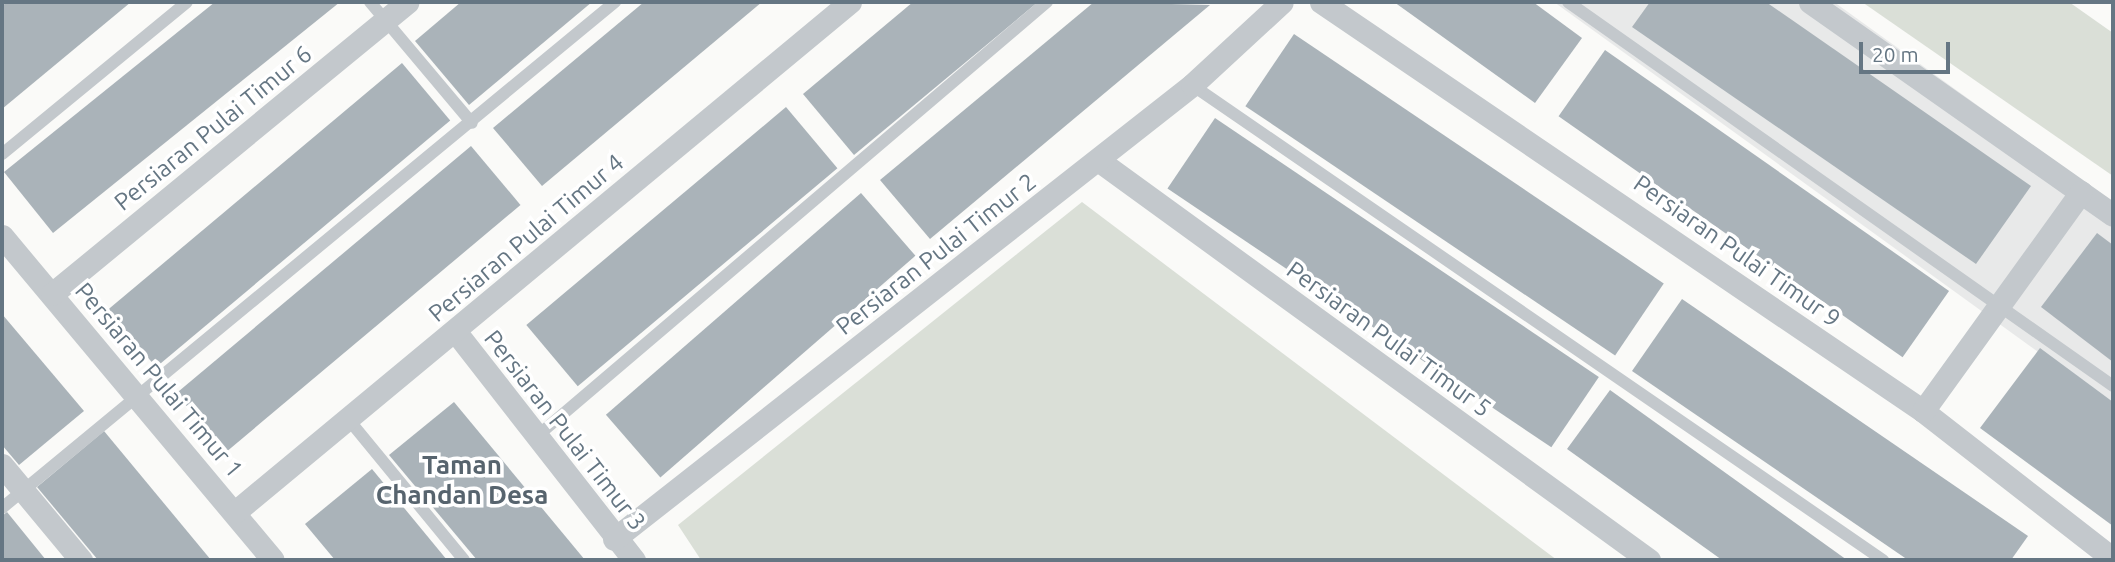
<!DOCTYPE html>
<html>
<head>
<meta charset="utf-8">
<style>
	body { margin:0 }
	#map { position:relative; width:2115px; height:562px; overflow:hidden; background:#fafaf8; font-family:Ubuntu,sans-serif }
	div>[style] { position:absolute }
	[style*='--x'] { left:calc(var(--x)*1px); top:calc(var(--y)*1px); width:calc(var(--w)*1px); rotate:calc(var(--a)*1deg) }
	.built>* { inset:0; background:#e8e9e9 }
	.green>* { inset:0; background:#dadfd7 }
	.building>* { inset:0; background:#aab3b9; transform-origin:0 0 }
	.lane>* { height:12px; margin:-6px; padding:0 6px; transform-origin:6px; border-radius:6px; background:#c3c8cc }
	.street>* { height:23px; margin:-11.5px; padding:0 11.5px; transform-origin:11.5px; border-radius:11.5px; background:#c3c8cc }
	span { translate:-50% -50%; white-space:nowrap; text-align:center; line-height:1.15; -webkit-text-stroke:7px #fff; paint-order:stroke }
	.street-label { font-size:24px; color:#657683 }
	.neighbourhood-label { font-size:26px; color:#57646e; font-weight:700 }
	.frame { position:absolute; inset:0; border:4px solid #657683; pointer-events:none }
	.scale { position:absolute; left:1859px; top:42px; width:91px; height:32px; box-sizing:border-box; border:4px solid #657683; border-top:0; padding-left:9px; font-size:21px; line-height:24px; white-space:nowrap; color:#657683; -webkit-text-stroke:5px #fff; paint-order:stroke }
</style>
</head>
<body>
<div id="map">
	<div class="built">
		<i style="clip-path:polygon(1554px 2px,1834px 2px,2113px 203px,2113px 406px)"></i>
	</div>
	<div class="green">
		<i style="clip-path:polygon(1862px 2px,2069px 2px,2113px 33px,2113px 176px)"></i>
		<i style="clip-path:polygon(1082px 202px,1557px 560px,701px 560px,678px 525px)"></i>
	</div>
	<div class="building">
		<i style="clip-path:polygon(7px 2px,131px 2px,2px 109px,2px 6px)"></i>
		<i style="clip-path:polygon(215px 2px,340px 2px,53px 233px,4px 172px)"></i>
		<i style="clip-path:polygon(461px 2px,592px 2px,469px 105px,415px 41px)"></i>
		<i style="clip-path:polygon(644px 2px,762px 2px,542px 186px,493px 128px)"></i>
		<i style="clip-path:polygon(913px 2px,1038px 2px,854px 155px,803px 94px)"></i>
		<i style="clip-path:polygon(1094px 2px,1210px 5px,930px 239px,880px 180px)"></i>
		<i style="clip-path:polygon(1394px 2px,1533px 2px,1582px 38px,1535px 103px)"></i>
		<i style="clip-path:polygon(1650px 2px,1766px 2px,2031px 186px,1976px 264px,1632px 27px)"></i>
		<i style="left:1294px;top:34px;width:446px;height:87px;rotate:34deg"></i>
		<i style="left:1605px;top:50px;width:420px;height:81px;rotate:35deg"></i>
		<i style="left:402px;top:63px;width:75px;height:384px;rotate:50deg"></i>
		<i style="left:786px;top:107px;width:80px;height:339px;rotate:50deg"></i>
		<i style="left:1215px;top:118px;width:463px;height:85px;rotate:34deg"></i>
		<i style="left:471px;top:146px;width:77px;height:385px;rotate:50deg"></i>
		<i style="left:861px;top:193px;width:83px;height:338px;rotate:49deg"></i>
		<i style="clip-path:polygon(2097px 233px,2113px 245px,2113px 362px,2041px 307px)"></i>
		<i style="clip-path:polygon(1682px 299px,2028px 536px,2011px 560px,1908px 560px,1632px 371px)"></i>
		<i style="clip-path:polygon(2px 314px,84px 411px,19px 465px,2px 445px)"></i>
		<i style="clip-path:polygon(2040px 348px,2113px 402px,2113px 526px,1980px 428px)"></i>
		<i style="clip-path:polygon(1610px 390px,1847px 560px,1722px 560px,1567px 449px)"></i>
		<i style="clip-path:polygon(454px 402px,585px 560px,477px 560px,389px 455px)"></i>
		<i style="clip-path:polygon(104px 431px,211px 560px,98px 560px,37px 487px)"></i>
		<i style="clip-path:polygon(372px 469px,447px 560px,335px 560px,305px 524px)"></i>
		<i style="clip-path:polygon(7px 512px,46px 560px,2px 560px,2px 516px)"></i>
	</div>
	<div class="lane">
		<i style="--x:370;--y:2;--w:158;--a:49.9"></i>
		<i style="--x:1568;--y:2;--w:667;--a:35.17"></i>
		<i style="--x:1192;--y:85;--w:839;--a:34.51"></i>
		<i style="--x:2;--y:154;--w:239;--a:-39.4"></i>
		<i style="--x:349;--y:420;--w:181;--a:50.6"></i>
		<i style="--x:536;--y:437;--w:671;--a:-40.41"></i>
		<i style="--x:2;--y:508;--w:795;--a:-39.54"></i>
	</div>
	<div class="street">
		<i style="--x:1321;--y:2;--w:728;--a:34.19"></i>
		<i style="--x:1923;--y:411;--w:241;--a:37.9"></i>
		<i style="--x:1810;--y:2;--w:370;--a:35.1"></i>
		<i style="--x:1098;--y:160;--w:681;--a:35.98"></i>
		<i style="--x:2;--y:236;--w:422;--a:50.1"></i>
		<i style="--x:52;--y:294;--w:460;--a:-39.4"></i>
		<i style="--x:455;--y:331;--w:291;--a:52"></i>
		<i style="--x:1923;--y:411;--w:270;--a:-54.2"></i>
		<i style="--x:2;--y:465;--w:124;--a:50.3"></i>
		<i style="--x:235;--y:512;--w:799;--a:-39.67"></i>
		<i style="--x:614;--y:539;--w:735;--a:-38.15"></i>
		<i style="--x:1192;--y:85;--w:122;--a:-42.7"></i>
	</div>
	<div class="street-label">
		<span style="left:213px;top:128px;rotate:-39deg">Persiaran Pulai Timur 6</span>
		<span style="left:526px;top:238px;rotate:-40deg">Persiaran Pulai Timur 4</span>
		<span style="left:1737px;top:251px;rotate:35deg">Persiaran Pulai Timur 9</span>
		<span style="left:936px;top:254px;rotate:-38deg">Persiaran Pulai Timur 2</span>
		<span style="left:1389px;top:339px;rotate:36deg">Persiaran Pulai Timur 5</span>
		<span style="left:159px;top:380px;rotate:50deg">Persiaran Pulai Timur 1</span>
		<span style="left:565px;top:430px;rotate:52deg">Persiaran Pulai Timur 3</span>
	</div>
	<div class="neighbourhood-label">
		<span style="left:462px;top:480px">Taman<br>Chandan Desa</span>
	</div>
	<div class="frame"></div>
	<div class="scale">20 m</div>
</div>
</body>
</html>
